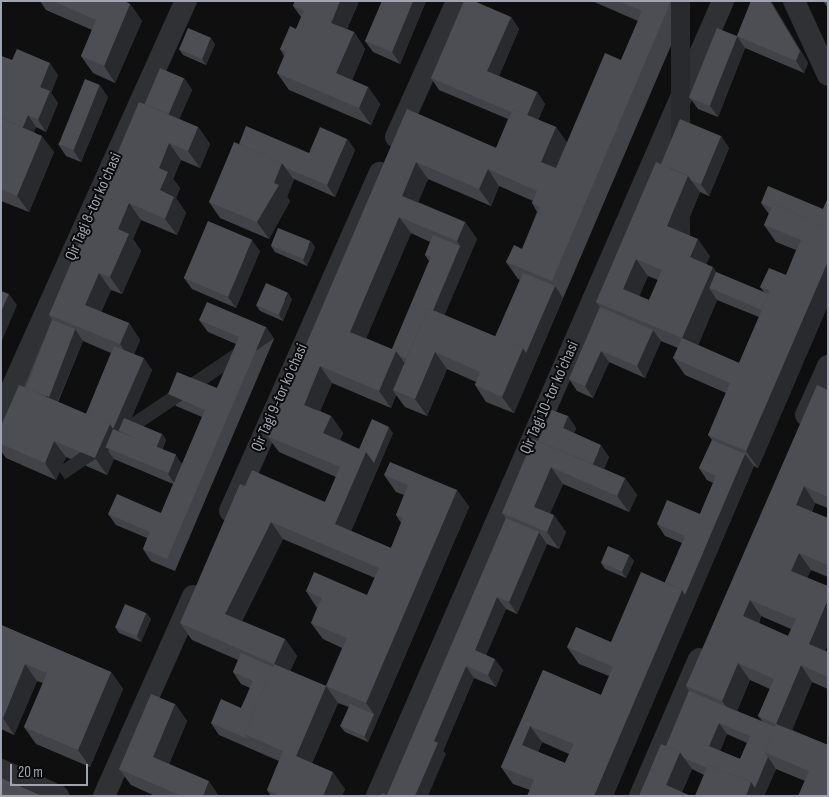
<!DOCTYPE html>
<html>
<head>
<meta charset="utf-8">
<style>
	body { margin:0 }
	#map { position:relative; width:829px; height:797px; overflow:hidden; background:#0f0f10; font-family:"Sofia Sans Condensed",sans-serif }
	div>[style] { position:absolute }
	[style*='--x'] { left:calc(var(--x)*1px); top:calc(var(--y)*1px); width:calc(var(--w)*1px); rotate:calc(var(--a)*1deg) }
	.minor>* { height:22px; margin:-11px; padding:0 11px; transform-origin:11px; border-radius:11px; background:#303135 }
	.wall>* { inset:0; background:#424349 }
	.shaded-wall>* { inset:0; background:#292a2d; transform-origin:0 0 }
	.building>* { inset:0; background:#4c4e54; transform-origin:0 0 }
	span { translate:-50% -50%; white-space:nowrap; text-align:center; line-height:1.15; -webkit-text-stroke:4px #0a0a0b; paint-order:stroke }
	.street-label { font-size:16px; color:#9fa5b3 }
	.frame { position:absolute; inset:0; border:2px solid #9fa5b3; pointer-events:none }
	.scale { position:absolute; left:10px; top:764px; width:78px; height:22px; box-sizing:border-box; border:2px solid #9fa5b3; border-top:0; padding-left:6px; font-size:15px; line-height:18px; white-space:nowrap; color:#9fa5b3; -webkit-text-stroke:4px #0a0a0b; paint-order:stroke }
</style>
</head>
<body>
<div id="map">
	<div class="minor">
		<i style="--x:794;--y:1;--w:81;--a:65.3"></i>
		<i style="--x:396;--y:137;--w:149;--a:-65.8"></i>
		<i style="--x:1;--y:412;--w:451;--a:-65.8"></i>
		<i style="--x:806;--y:415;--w:54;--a:-65.8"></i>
		<i style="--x:230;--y:511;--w:370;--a:-66.1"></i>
		<i style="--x:1;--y:770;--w:63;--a:24.5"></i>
		<i style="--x:104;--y:796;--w:219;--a:-66"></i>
		<i style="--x:377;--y:796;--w:867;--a:-66.48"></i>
		<i style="--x:640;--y:796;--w:149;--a:-66.7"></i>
	</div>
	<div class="wall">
		<i style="clip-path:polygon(40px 1px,124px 1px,130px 4px,142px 21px,115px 83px,93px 73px,81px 56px,92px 30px,46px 10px)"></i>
		<i style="clip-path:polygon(295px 1px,359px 1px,347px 29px,354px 32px,365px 49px,352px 80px,368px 87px,380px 104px,371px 125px,289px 90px,277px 73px,284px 56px,280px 49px,296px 29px,301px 17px,293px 6px)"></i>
		<i style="clip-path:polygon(382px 1px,426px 1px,400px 64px,373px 52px,365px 41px)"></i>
		<i style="clip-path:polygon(evenodd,592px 1px,690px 1px,514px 413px,486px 402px,475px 385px,476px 382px,447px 369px,427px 416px,405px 407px,396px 395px,391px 408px,332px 383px,320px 411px,331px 416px,343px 433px,340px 440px,359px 449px,393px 433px,351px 531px,391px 548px,401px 523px,396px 515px,404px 495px,396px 492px,384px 475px,457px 490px,469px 507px,368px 742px,345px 732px,340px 726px,349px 707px,338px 703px,312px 763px,345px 789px,342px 796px,271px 796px,267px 790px,279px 761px,219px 735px,211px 723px,241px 708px,250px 688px,241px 684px,233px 672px,238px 660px,192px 640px,180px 623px,245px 486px,325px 502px,336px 477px,279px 452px,267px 436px,407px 109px,496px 148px,508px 119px,439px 90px,431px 78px,511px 17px,519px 29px,499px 76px,537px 92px,545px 104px,538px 120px,556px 127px,567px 143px,621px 60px,638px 21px,592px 1px,428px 179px,491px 206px,499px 186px,533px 201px,532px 203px,537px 212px,522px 249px,506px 262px,518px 279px,520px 280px,495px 337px,444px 315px,477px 239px,465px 222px,418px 202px,428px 179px,592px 1px,411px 233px,430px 242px,425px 255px,429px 261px,392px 349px,366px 338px,411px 233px,592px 1px,283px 539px,375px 578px,367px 595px,306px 591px,317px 608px,311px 623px,323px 639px,342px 648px,326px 686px,290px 671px,297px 656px,285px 639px,242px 621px,283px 539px)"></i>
		<i style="clip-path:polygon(751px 1px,771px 1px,808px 63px,804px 73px,745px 48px,718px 117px,698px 109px,690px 98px,737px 36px)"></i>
		<i style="clip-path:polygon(823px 1px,828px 1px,828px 8px)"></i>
		<i style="clip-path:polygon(215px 44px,206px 65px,183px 55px,179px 49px)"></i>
		<i style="clip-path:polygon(1px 56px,12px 60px,58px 75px,51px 93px,58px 103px,46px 132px,36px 127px,34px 132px,54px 152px,29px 212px,1px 201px)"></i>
		<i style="clip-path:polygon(evenodd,184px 78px,192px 90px,179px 119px,198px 127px,210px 144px,200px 168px,181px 160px,173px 179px,180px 188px,176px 198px,186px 213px,177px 235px,141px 220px,133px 239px,141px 251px,122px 294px,111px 290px,101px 312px,129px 323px,140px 340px,134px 354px,152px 370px,130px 421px,162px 434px,166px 440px,162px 450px,182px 464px,202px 417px,176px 406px,168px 394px,217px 388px,236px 344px,208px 332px,199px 320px,266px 327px,274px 339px,175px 571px,151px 561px,143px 549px,147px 538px,116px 525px,108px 514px,161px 513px,173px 484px,114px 459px,107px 475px,66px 457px,56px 480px,6px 458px,1px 451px,1px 426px,24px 387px,52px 320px,49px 315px,144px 104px,184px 78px,83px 341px,111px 353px,86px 414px,58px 402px,83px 341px)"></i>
		<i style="clip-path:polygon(108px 97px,81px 162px,66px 156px,58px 144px)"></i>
		<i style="clip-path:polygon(evenodd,721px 136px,729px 148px,709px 196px,700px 192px,683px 233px,710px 256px,706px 264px,716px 272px,764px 292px,760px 287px,786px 275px,796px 250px,776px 242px,764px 225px,769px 214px,761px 203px,823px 209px,828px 198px,828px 305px,758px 468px,754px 466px,613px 796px,530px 790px,513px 784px,501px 767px,543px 670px,601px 695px,609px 676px,579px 664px,567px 647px,611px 642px,665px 582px,682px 543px,665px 536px,657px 524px,700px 514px,713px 483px,707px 480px,699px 468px,712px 440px,708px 435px,726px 393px,685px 375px,673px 358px,678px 348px,661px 341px,645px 378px,609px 362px,593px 398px,577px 391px,569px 379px,600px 307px,596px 302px,661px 164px,721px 136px,648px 276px,658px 280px,649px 300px,639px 296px,648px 276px,721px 136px,717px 300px,759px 317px,739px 363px,698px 345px,717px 300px,721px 136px,542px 742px,569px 754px,565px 763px,538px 752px,542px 742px)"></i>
		<i style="clip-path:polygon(347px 139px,355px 150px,335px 197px,294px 179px,287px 197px,290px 201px,269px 239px,220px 218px,209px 202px,239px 144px,309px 153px)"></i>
		<i style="clip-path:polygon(271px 246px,315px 247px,307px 266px,275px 252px)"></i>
		<i style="clip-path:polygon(260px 251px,236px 308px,192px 289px,184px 278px)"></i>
		<i style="clip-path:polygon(292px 299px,283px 321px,260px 311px,256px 305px)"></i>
		<i style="clip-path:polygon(evenodd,828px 390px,828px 508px,815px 503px,812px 512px,828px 518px,828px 577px,811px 570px,807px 577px,825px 651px,828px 652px,828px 689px,812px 682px,792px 730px,828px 745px,805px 781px,776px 769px,764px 796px,695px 796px,704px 775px,692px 769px,682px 792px,639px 796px,666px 746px,689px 691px,686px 686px,828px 390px,761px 616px,791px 629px,788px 636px,759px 623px,761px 616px,828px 390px,750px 680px,770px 689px,758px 716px,762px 721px,737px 711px,750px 680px,828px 390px,727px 734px,747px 743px,740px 759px,720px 751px,727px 734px)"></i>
		<i style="clip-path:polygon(568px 416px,576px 428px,574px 433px,609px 457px,604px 469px,625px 478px,637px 495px,629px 512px,563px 484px,550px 513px,566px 532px,559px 549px,547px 544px,517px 614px,506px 609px,486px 655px,503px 670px,496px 687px,474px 678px,443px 751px,446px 754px,387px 795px,506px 518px,502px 513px,538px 441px)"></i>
		<i style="clip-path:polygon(629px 555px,634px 561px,626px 578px,605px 569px,601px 563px)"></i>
		<i style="clip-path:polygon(146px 613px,151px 619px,141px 642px,119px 633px,115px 627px)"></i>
		<i style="clip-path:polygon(1px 625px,111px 672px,123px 689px,90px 767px,36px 744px,24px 727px,43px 683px,37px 681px,14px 735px,1px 729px)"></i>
		<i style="clip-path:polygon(175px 704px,187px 721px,169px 764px,219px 796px,155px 796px,131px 785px,119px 769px)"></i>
	</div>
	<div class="shaded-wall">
		<i style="clip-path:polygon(340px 1px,359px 1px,343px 39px,331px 23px)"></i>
		<i style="clip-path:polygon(413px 1px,426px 1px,400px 64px,392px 52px)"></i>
		<i style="left:671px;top:1px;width:19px;height:304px"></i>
		<i style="clip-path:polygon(770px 1px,771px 1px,808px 63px,804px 73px,796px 61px)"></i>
		<i style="clip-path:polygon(130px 4px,142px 21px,115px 83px,104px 66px)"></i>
		<i style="clip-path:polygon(511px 17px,519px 29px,496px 83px,487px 71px)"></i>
		<i style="clip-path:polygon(354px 32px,365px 49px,348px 90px,336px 73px)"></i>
		<i style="clip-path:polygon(737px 36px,745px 48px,718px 117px,710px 106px)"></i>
		<i style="clip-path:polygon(211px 38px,215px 44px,206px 65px,202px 59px)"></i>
		<i style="clip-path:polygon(50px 63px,58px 75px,51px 93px,58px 103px,46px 132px,38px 120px,40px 87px)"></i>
		<i style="clip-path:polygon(184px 78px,192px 90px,175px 129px,167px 117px)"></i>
		<i style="clip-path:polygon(100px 85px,108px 97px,81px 162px,73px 150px)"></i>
		<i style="clip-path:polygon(368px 87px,380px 104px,371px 125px,359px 108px)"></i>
		<i style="clip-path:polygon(537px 92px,545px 104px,534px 130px,526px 118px)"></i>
		<i style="clip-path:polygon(28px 115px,36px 127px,30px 142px,21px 130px)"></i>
		<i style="clip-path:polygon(198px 127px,210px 144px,200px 168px,188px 151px)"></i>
		<i style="clip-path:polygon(556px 127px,568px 144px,553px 179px,541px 162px)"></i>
		<i style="clip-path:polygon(42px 136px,54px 152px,29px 212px,17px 196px)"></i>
		<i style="clip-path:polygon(721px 136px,729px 148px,709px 196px,701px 184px)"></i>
		<i style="clip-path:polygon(347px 139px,355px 150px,335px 197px,327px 185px)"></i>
		<i style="clip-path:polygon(169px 143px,181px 160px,173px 179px,180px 188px,176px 198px,186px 213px,177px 235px,165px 219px,160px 190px,159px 168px)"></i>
		<i style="clip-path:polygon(416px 162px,428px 179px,414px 212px,402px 196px)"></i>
		<i style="clip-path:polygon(282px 163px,294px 180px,287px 197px,290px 201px,269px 239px,257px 222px)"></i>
		<i style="clip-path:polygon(488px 169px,499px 186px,491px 206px,479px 189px)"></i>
		<i style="clip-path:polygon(688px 176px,700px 192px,679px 243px,667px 226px)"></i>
		<i style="clip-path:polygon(129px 203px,141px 220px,133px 239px,141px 251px,122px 294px,110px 277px,118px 229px)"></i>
		<i style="clip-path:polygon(399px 217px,411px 233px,362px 348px,350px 332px)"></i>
		<i style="clip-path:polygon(465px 222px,477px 239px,420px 373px,412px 361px,460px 246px,457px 241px)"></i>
		<i style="clip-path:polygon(698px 239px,710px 256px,702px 274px,690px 257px)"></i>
		<i style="clip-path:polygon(252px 240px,260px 251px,236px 308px,228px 297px)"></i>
		<i style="clip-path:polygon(311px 241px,315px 247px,307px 266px,303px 260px)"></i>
		<i style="clip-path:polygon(636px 259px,648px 276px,635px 306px,623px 289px)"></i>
		<i style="clip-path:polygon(828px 261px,828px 305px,758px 468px,746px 451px)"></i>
		<i style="clip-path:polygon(713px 267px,724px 283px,709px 288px,717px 300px,694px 355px,682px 338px)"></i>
		<i style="clip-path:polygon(99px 273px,111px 290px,97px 322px,85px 305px)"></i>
		<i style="clip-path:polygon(555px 286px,563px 298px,514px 413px,502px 397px,523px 348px)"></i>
		<i style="clip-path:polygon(288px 293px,292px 299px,283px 321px,279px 315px)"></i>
		<i style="clip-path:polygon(9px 294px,17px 305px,1px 343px,1px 312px)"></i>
		<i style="clip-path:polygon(129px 323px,140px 340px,131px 361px,120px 344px)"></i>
		<i style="left:266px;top:327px;width:14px;height:252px;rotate:56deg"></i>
		<i style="clip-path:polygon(75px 329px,83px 341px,53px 412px,45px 400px)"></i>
		<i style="clip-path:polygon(653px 330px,661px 341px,645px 378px,637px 366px)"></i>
		<i style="clip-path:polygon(396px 351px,408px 368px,393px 390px,396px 395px,391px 408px,379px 391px)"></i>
		<i style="clip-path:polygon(601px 351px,609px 362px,593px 398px,585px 386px)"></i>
		<i style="clip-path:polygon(435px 352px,447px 369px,427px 416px,415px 399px)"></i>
		<i style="clip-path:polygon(144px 358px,152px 370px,123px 437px,106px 448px,114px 459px,107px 475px,95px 458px,110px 424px)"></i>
		<i style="clip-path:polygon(320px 366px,332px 383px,316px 421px,304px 405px)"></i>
		<i style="clip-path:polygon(331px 416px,343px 433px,335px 450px,323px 433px)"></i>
		<i style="clip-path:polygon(568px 416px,576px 428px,571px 440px,563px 428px)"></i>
		<i style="clip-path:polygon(389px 427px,393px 433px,347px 541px,335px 524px,366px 452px)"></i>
		<i style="clip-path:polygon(162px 434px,166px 440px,159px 457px,155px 451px)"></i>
		<i style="clip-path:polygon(54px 441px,66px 457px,56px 480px,45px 463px)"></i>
		<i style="clip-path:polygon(601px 445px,609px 457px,600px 479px,591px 468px)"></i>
		<i style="clip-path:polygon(745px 454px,754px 466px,613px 796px,594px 796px,682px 590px)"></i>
		<i style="clip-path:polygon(176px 455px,184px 467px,176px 486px,168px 474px)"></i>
		<i style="clip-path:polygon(551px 467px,563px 484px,546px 523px,534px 507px)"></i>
		<i style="clip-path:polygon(625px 478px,637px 495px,629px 512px,617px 496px)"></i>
		<i style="clip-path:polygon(804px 486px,815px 503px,808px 522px,796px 505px)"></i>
		<i style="clip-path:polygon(457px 490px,469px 507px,368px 742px,364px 736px,374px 714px,366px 703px)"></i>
		<i style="clip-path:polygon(554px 515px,566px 532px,559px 549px,547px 532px)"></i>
		<i style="clip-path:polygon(271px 522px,283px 539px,237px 630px,225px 614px)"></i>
		<i style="clip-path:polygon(539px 532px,547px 544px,517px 614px,509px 602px)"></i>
		<i style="clip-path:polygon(799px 553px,811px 570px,803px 587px,791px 571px)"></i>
		<i style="clip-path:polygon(629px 555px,634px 561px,626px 578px,622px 572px)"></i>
		<i style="clip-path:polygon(497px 597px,506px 609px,483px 662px,475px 650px)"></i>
		<i style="clip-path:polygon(750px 600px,761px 616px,754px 633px,743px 616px)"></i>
		<i style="clip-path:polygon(828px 600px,828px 645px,821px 661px,809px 644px)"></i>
		<i style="clip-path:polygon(146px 613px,151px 619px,141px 642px,137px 636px)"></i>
		<i style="clip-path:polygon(285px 639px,297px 656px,260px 741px,274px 664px)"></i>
		<i style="clip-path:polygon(495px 659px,503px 670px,496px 687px,488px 675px)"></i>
		<i style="clip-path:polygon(738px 663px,750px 680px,734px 718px,722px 701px)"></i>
		<i style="clip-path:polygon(25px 664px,37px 681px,14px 735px,3px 718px)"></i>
		<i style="clip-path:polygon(801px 665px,812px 682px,788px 740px,776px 724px)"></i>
		<i style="clip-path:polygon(466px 666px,474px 678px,443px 751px,446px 754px,428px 796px,415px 796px,434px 741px)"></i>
		<i style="clip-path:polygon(111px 672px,123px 689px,90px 767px,78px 750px)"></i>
		<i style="clip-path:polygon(326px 686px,338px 703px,308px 773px,296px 756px)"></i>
		<i style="clip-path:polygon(175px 704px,187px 721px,165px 774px,153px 757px)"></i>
		<i style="clip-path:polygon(719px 723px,727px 734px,717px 758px,709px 746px)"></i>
		<i style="clip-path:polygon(530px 726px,542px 742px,534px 762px,522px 745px)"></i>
		<i style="clip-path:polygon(680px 752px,692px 769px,680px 796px,666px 785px)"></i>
		<i style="clip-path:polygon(768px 757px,776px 769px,764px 796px,746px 796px,751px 782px)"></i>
		<i style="clip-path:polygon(333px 772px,345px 789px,342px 796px,323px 796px)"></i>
		<i style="clip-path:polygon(209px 781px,219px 796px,203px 796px)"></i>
	</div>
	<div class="building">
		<i style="clip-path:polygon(53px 1px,124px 1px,130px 4px,104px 66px,81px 56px,96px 20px)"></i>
		<i style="clip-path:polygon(295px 1px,340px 1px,331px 23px,354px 32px,336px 73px,368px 87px,359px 108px,277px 73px,286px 52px,280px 49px,290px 26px,296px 29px,304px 11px,293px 6px)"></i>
		<i style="clip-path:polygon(382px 1px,413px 1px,392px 52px,365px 41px)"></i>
		<i style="clip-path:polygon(464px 1px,474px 1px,511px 17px,487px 71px,537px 92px,527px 115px,513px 109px,511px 112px,431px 78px)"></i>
		<i style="clip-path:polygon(619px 1px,671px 1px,552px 281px,506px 262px,514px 245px,522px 249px,540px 207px,532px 203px,537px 191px,488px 169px,479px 189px,416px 162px,402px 196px,465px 222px,457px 241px,399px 217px,350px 332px,396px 351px,379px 391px,320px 366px,304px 405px,331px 416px,323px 433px,366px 452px,335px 524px,391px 548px,403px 518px,396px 515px,408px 485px,384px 475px,390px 462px,457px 490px,366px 703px,326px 686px,347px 638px,311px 623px,322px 598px,306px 591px,314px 572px,367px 595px,379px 568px,271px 522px,225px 614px,285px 639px,274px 664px,180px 623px,240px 484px,245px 486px,252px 470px,325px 502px,340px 467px,267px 436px,407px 109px,496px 148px,513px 109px,556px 127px,541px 162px,556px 168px,605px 53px,621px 60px,642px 11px)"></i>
		<i style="clip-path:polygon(751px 1px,770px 1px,800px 51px,796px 61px,737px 36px)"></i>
		<i style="left:188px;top:28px;width:25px;height:23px;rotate:23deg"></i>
		<i style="left:717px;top:28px;width:22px;height:75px;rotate:22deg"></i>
		<i style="clip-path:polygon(17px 49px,50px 63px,40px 87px,50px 91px,38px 120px,28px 115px,23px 127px,1px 118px,1px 56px,12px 60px)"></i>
		<i style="left:160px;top:68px;width:26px;height:39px;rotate:23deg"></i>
		<i style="left:85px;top:79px;width:16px;height:70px;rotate:22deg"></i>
		<i style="clip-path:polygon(139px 102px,198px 127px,188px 151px,169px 143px,159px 168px,168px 172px,160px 190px,174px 197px,165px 219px,129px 203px,118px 229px,129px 234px,110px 277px,99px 273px,85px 305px,129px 323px,120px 344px,49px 315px)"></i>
		<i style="clip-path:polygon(1px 118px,42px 136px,17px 196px,1px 189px)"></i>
		<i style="clip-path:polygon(680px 119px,721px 136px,701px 184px,692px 181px,688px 176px,661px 164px)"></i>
		<i style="clip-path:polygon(246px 126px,309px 153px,320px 127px,347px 139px,327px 185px,286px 168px,282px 163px,239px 144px)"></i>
		<i style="clip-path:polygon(234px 142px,282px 163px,274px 183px,279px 185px,257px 222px,209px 202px)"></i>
		<i style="clip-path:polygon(evenodd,656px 162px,688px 176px,667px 226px,698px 239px,690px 257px,713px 267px,682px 338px,596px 302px,656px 162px,636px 259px,662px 270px,649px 300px,623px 289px,636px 259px)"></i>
		<i style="clip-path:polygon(768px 186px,823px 209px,828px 198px,828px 228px,773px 204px,771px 208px,761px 203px)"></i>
		<i style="clip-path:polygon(773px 204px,828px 228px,828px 261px,746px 451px,708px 435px,730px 383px,673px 358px,682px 338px,739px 363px,770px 291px,760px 287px,769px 268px,786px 275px,801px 240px,764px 225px)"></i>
		<i style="left:208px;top:221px;width:48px;height:62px;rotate:23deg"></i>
		<i style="left:278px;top:228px;width:35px;height:19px;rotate:22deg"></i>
		<i style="clip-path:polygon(433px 235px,460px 246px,433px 310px,428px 308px,406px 359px,400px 356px,396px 351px,392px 349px,431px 257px,425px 255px)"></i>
		<i style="left:716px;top:272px;width:57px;height:17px;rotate:23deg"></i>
		<i style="clip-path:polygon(523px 273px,555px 286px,526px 353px,523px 348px,495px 337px)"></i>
		<i style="left:266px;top:283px;width:24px;height:24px;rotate:24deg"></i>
		<i style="clip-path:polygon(1px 291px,9px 294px,1px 312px)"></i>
		<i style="clip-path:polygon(207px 302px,266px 327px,167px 559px,143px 549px,150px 532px,108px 514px,117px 494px,161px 513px,205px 410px,168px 394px,177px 372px,217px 388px,239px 337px,199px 320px)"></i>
		<i style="clip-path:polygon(600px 307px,653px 330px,637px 366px,601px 351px,585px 386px,569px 379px)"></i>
		<i style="clip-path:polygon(428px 308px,523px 348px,502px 397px,475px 385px,480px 372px,435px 352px,415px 399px,393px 390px)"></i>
		<i style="left:52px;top:320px;width:25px;height:73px;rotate:21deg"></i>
		<i style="clip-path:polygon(114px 346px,144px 358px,113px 429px,110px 424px,86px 414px)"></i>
		<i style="clip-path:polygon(19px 385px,110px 424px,95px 458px,54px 441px,45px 463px,1px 444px,1px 426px)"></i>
		<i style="clip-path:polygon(evenodd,817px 385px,828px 390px,828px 497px,804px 486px,796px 505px,828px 518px,828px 565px,799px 553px,791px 571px,828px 586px,828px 600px,809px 644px,828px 652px,828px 677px,801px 665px,776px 724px,758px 716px,774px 679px,738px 663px,722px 701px,686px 686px,817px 385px,750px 600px,796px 619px,788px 636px,743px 616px,750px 600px)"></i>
		<i style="clip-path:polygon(552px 410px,568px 416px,563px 428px,601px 445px,593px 464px,538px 441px)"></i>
		<i style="left:124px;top:418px;width:41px;height:14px;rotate:23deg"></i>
		<i style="clip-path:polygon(372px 419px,389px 427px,374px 463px,366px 452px,359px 449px)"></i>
		<i style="left:113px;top:429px;width:68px;height:20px;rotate:22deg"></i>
		<i style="clip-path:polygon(533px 439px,625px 478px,617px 496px,551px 467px,534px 507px,554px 515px,547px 532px,502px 513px)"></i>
		<i style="clip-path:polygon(712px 440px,745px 454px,685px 595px,682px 590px,665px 582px,685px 536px,657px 524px,667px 500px,700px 514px,716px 476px,699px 468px)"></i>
		<i style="clip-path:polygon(506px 518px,539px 532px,509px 602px,497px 597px,475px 650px,495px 659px,488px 675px,466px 666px,434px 741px,438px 743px,415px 796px,388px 796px,387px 795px)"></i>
		<i style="left:608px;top:546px;width:23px;height:18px;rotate:23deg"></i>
		<i style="clip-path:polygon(evenodd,641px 572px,682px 590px,594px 796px,527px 796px,534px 780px,501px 767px,543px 670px,601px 695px,613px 667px,567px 647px,576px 627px,611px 642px,641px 572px,530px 726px,574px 744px,565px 763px,522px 745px,530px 726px)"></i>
		<i style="left:125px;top:604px;width:23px;height:25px;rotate:23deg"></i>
		<i style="clip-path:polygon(1px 625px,111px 672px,78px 750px,24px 727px,47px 673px,25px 664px,3px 718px,1px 717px)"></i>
		<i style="clip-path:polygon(241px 653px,273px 667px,244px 734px,248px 739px,211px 723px,221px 699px,241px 708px,253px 681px,233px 672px)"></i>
		<i style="clip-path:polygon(274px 664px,326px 686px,296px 756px,333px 772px,323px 796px,281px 796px,267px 790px,283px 751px,244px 734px)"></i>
		<i style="clip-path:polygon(evenodd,689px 691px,775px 727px,764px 752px,768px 757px,755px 788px,751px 782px,708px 765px,707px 768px,684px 758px,680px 752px,666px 746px,689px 691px,719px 723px,750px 736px,740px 759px,709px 746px,719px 723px)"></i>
		<i style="clip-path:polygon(151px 694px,175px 704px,153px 757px,209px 781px,203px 796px,182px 796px,119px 769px)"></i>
		<i style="left:350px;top:704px;width:26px;height:24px;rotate:23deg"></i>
		<i style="clip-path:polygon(776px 724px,828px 745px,828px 796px,798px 796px,809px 771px,764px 752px)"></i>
		<i style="clip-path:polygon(661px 744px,680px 752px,666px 785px,691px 796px,639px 796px)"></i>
		<i style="clip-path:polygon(708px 765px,751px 782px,746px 796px,695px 796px)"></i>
		<i style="clip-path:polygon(1px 778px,42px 796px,1px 796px)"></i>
		<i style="clip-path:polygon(382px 793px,388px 796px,381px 796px)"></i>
	</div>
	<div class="street-label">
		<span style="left:94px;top:207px;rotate:-66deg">Qir Tagi 8-tor koʼchasi</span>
		<span style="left:280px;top:398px;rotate:-66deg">Qir Tagi 9-tor koʼchasi</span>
		<span style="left:550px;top:398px;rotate:-66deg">Qir Tagi 10-tor koʼchasi</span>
	</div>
	<div class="frame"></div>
	<div class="scale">20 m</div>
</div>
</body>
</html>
